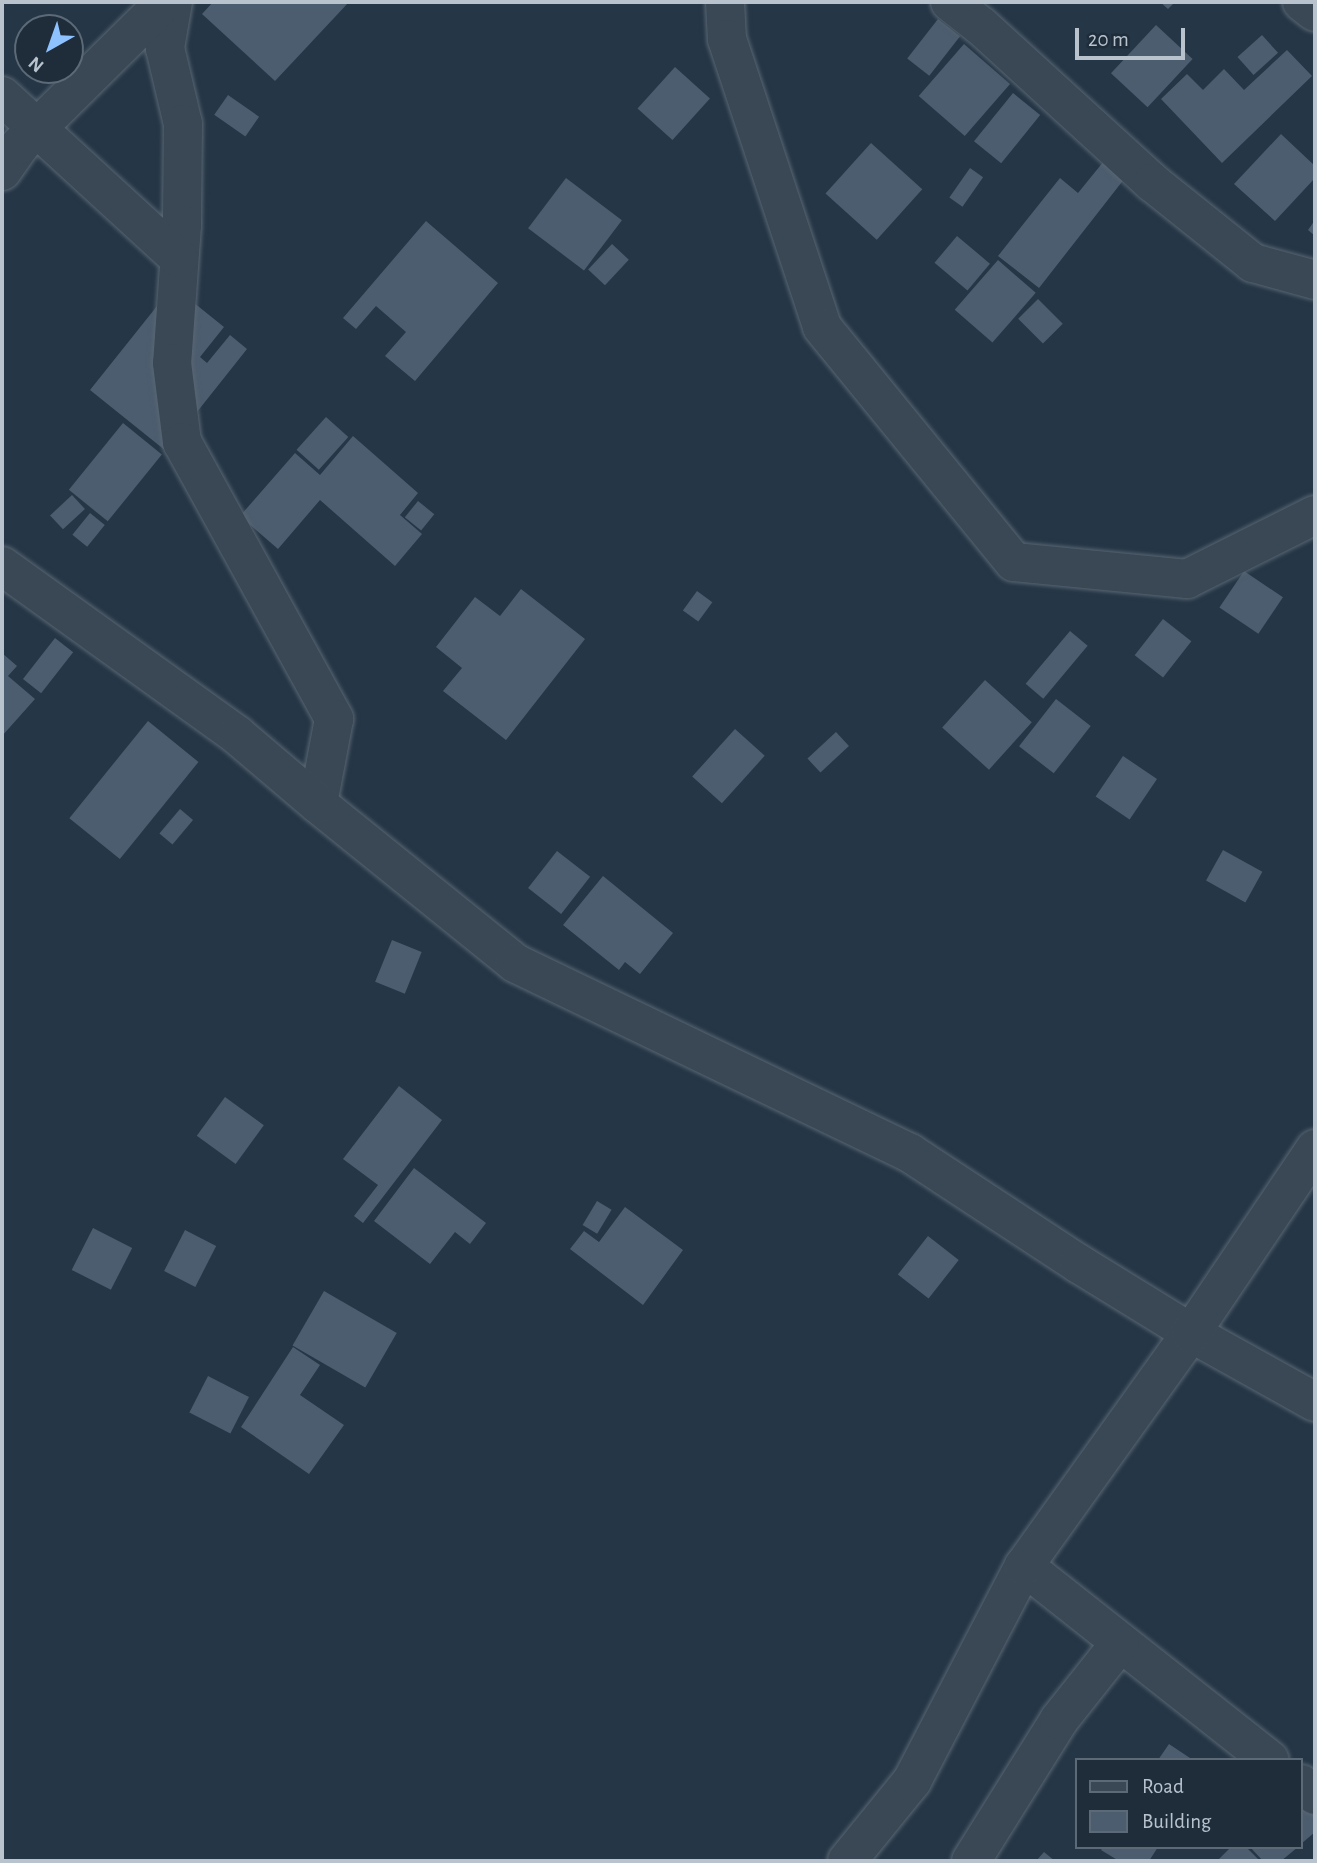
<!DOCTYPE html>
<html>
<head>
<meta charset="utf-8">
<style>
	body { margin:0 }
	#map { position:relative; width:1317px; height:1863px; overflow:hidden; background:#253646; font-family:"Alegreya Sans",sans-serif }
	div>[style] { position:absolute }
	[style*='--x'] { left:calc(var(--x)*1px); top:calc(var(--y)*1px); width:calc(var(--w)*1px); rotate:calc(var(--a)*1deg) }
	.building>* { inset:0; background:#4c5d6f; transform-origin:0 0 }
	.roads { filter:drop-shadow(0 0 2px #596672) drop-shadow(0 0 2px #596672) }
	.minor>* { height:38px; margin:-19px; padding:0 19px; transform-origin:19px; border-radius:19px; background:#3a4855 }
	span { translate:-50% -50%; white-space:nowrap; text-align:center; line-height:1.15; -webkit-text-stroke:6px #1f2d3b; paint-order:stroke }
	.frame { position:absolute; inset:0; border:4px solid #b8c3ce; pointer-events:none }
	.legend { position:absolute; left:1075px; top:1758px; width:228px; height:91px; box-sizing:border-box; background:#1f2d3b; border:2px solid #5c6976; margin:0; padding:9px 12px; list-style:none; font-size:21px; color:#b8c3ce }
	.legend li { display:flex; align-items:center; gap:14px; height:35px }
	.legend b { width:35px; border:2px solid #5c6976 }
	.north { position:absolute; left:14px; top:14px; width:70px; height:70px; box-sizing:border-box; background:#1f2d3b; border:2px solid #5c6976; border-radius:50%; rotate:220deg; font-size:19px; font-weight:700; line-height:28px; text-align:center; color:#b8c3ce }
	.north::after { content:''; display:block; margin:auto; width:24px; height:32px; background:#8dc2ff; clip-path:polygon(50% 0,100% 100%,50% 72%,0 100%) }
	.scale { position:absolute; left:1075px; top:28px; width:110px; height:32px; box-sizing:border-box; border:4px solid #b8c3ce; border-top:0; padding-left:9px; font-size:21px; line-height:24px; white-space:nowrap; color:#b8c3ce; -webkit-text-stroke:5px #1f2d3b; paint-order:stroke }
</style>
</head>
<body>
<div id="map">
	<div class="building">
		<i style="clip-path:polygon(213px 2px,349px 2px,275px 81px,202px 14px)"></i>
		<i style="clip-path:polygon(1160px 2px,1175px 2px,1168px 9px)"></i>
		<i style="left:938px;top:19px;width:28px;height:50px;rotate:38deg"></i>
		<i style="left:1156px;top:25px;width:50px;height:66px;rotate:43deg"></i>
		<i style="left:1262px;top:35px;width:24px;height:33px;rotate:48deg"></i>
		<i style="left:964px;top:44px;width:61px;height:69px;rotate:41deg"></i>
		<i style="clip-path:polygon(1287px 50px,1312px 76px,1222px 163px,1161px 99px,1187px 74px,1203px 90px,1224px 69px,1244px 90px)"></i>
		<i style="left:675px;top:67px;width:47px;height:56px;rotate:42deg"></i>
		<i style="left:1013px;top:93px;width:35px;height:62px;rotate:39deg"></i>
		<i style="left:228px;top:95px;width:38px;height:24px;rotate:35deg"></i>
		<i style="clip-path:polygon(1281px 134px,1315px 166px,1315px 178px,1275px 221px,1234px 184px)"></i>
		<i style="left:871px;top:143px;width:69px;height:68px;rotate:42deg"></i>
		<i style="clip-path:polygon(1104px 161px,1125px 178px,1039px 288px,998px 256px,1060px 178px,1078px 193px)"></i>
		<i style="left:970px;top:168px;width:16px;height:36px;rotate:35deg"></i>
		<i style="left:566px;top:178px;width:70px;height:63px;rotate:37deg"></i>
		<i style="clip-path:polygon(1315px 220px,1315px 236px,1308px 230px)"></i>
		<i style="clip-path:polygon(426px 221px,498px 283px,415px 381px,385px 356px,406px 332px,376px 306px,356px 329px,343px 318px)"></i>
		<i style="left:957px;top:236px;width:43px;height:35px;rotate:40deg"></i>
		<i style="left:612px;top:244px;width:23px;height:35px;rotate:43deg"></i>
		<i style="left:998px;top:260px;width:50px;height:66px;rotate:41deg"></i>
		<i style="clip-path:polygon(173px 286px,224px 327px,200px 357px,207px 363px,230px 335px,247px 349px,166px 451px,90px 390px)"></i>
		<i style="left:1038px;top:299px;width:35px;height:28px;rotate:45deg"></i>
		<i style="left:326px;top:417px;width:30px;height:44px;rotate:42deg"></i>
		<i style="left:123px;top:423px;width:50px;height:86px;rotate:39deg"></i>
		<i style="clip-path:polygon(353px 436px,418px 493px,400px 515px,422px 534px,395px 566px,320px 500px,278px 549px,240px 516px,295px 453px,320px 475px)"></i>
		<i style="left:72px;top:495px;width:19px;height:30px;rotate:47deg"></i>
		<i style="left:418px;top:501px;width:21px;height:21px;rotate:39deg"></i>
		<i style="left:90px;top:513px;width:19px;height:28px;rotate:39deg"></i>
		<i style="left:1244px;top:571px;width:47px;height:44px;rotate:34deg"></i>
		<i style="clip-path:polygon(521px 589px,585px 639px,506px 740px,443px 691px,462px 668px,436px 647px,475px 597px,500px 616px)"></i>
		<i style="left:697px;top:591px;width:19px;height:24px;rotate:36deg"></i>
		<i style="left:1163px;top:619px;width:36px;height:46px;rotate:38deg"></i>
		<i style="left:1070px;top:631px;width:23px;height:69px;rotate:40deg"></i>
		<i style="left:55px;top:638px;width:23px;height:52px;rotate:38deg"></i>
		<i style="clip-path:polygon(2px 653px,17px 666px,8px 676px,35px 699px,2px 736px)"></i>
		<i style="left:985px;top:680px;width:63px;height:64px;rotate:42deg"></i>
		<i style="left:1056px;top:699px;width:44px;height:60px;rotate:38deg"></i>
		<i style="left:148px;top:721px;width:65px;height:125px;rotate:39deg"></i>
		<i style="left:735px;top:729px;width:40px;height:64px;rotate:42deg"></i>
		<i style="left:836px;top:732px;width:19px;height:39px;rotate:47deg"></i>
		<i style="left:1123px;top:756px;width:41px;height:49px;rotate:34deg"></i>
		<i style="left:180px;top:809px;width:17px;height:32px;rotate:40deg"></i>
		<i style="left:1223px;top:850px;width:45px;height:35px;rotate:29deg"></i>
		<i style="left:557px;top:851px;width:42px;height:47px;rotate:38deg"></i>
		<i style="clip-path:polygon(603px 876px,673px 933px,640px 974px,625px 962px,619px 970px,563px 925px)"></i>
		<i style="left:392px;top:940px;width:32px;height:45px;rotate:22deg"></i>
		<i style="clip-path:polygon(399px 1086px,442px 1120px,363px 1223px,354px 1216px,378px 1185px,343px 1159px)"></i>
		<i style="left:225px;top:1097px;width:48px;height:48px;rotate:36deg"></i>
		<i style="clip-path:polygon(414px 1168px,486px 1223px,470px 1244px,455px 1232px,430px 1264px,374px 1221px)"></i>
		<i style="left:597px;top:1201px;width:17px;height:28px;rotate:31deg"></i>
		<i style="clip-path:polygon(625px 1207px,683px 1250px,643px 1305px,570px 1249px,584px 1231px,599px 1242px)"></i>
		<i style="left:93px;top:1228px;width:44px;height:47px;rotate:27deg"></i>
		<i style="left:185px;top:1230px;width:35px;height:46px;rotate:27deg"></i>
		<i style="left:928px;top:1236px;width:39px;height:49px;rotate:38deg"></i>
		<i style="left:324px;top:1291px;width:84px;height:63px;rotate:30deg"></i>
		<i style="clip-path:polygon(293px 1347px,320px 1365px,300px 1395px,344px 1425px,309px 1474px,241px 1427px)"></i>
		<i style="left:208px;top:1376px;width:46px;height:41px;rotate:27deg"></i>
		<i style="clip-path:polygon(1169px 1744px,1193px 1760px,1158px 1760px)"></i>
		<i style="clip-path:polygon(1301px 1797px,1315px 1813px,1315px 1832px,1301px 1844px)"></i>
		<i style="clip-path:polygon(1103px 1847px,1158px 1847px,1149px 1861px,1119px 1861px,1101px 1850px)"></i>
		<i style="clip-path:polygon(1231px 1847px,1246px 1847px,1260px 1861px,1217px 1861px)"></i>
		<i style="clip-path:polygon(1250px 1847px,1298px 1847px,1281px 1861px,1263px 1861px)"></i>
		<i style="clip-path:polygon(1044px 1852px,1055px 1861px,1036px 1861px)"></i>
	</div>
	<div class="roads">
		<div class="minor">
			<i style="--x:173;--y:2;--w:47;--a:99.9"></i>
			<i style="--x:165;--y:48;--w:78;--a:76.7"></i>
			<i style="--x:183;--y:124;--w:101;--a:90.6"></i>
			<i style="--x:182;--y:225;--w:138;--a:94.1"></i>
			<i style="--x:172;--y:363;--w:80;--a:82.8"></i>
			<i style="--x:182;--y:442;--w:316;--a:61.2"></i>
			<i style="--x:334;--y:719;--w:86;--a:100.7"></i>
			<i style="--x:318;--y:804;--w:253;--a:38.9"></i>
			<i style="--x:515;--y:963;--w:438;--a:25.7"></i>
			<i style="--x:910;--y:1153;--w:202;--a:33.3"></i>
			<i style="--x:1079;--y:1264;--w:132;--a:31.6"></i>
			<i style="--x:1191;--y:1333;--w:142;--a:29.1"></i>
			<i style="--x:725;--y:2;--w:37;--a:87"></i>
			<i style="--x:727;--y:39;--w:303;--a:71.7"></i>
			<i style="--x:822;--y:327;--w:303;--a:50.8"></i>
			<i style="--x:1014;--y:562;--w:174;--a:5.6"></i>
			<i style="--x:1187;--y:579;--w:143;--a:-26.6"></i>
			<i style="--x:950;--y:2;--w:39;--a:38"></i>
			<i style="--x:981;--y:26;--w:233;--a:42.4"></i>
			<i style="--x:1153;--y:183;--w:128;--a:38.7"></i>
			<i style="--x:1253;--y:263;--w:64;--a:15.3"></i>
			<i style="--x:1302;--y:2;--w:16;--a:38"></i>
			<i style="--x:2;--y:96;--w:240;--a:42.5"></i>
			<i style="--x:2;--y:171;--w:32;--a:-55"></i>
			<i style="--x:20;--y:145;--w:204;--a:-44.6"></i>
			<i style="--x:2;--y:566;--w:289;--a:35.7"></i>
			<i style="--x:237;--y:735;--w:106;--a:40.4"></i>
			<i style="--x:1024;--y:1566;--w:313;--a:38.3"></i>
			<i style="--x:1301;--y:1784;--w:18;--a:38"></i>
			<i style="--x:847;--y:1861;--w:103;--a:-50.9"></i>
			<i style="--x:912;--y:1781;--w:242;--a:-62.5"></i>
			<i style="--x:1024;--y:1566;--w:287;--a:-54.4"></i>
			<i style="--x:1191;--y:1333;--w:222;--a:-56"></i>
			<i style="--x:971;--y:1861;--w:166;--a:-58"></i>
			<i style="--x:1059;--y:1720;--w:98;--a:-51.6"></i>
		</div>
	</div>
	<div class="frame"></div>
	<ul class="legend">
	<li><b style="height:9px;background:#3a4855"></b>Road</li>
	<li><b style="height:19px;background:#4c5d6f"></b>Building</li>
	</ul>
	<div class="north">N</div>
	<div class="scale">20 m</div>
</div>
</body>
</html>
